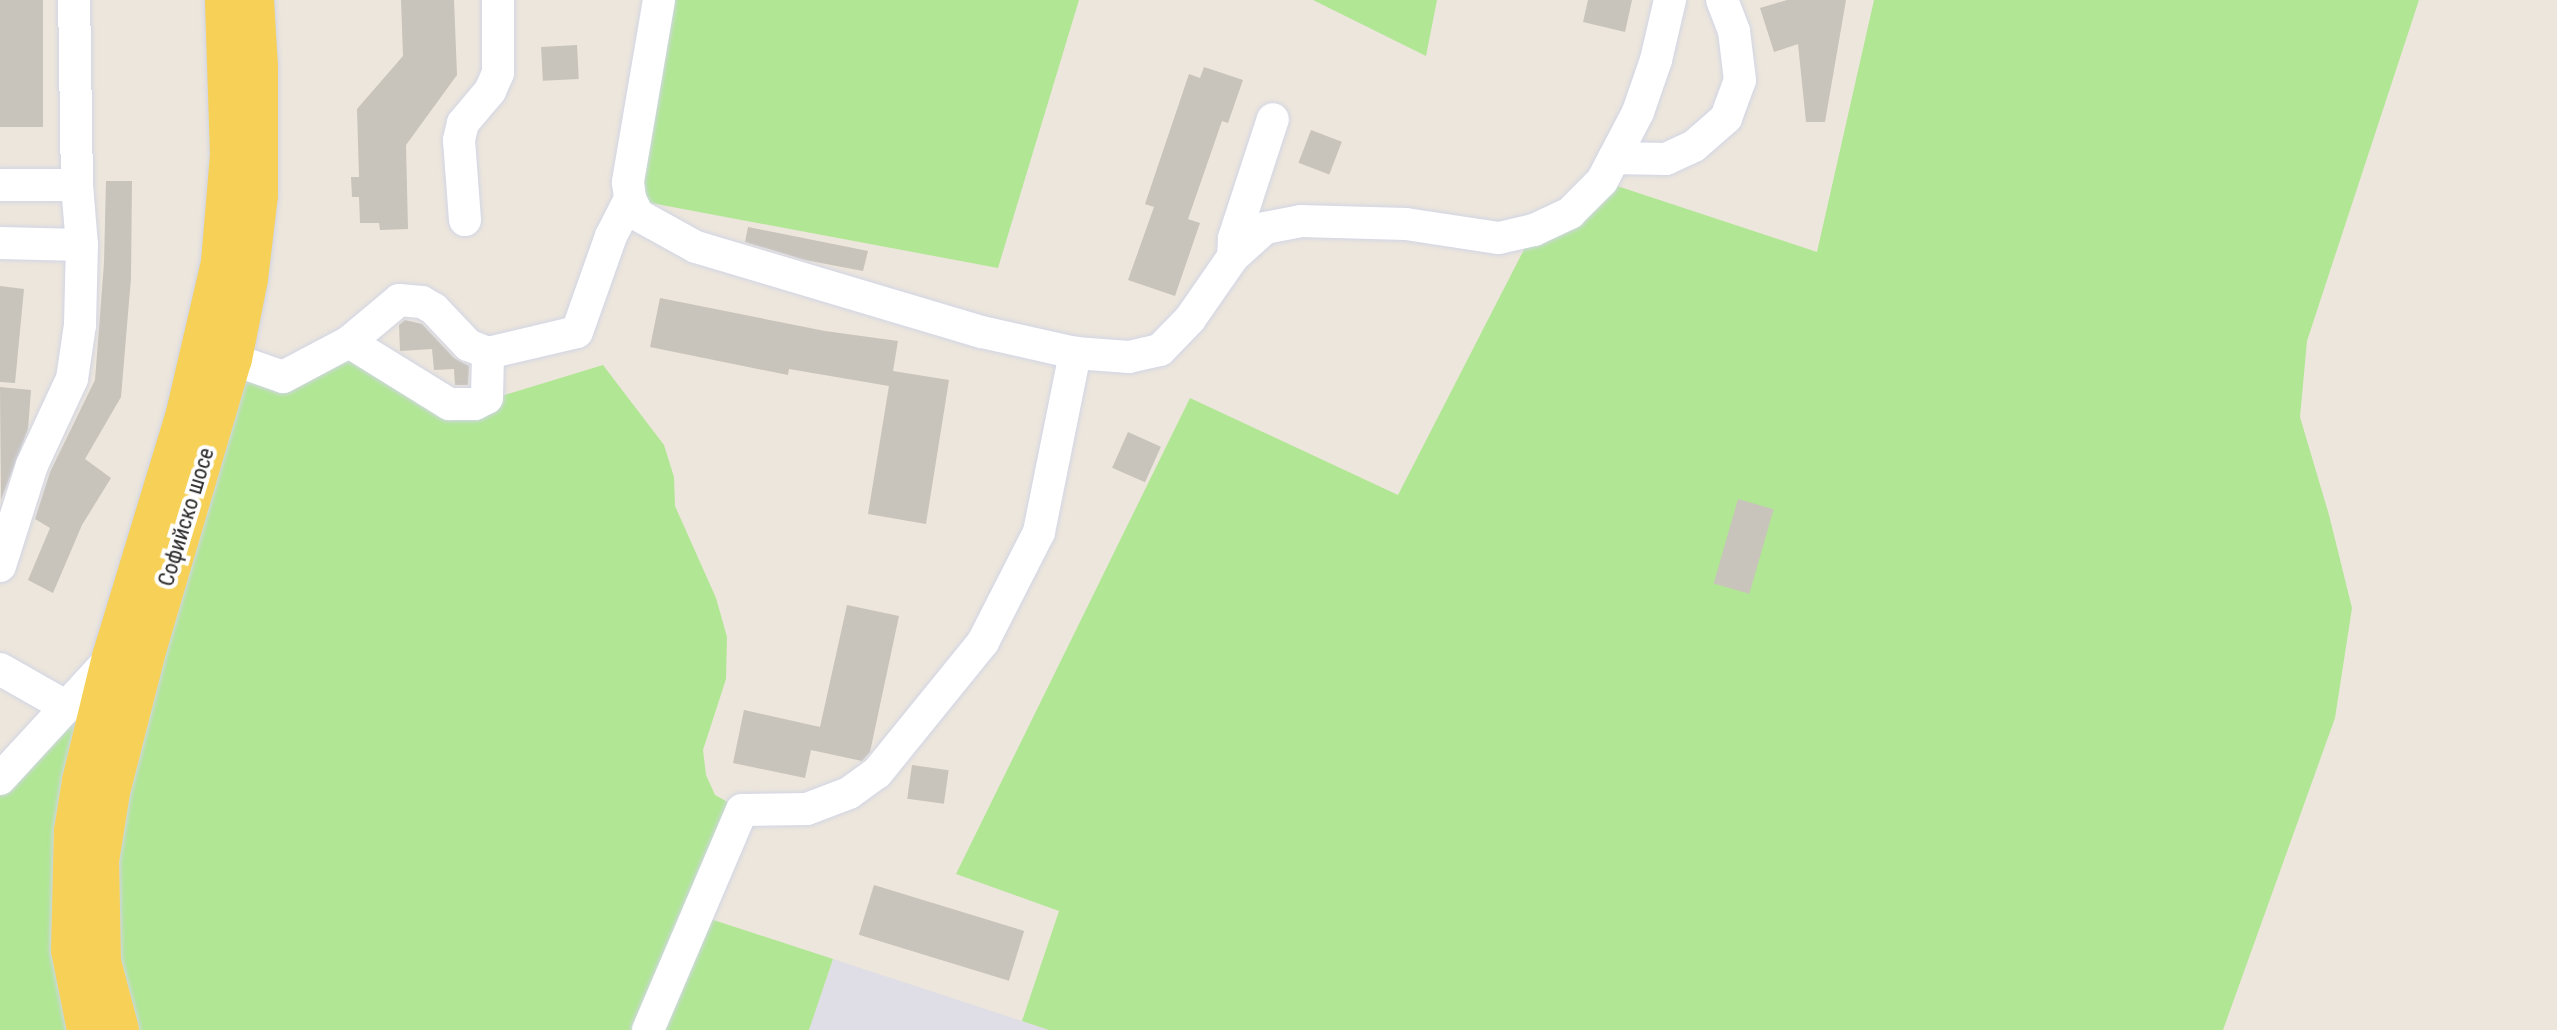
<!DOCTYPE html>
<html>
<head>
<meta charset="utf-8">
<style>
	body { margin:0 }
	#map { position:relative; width:2557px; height:1030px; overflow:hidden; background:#ede6dc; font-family:"Roboto Condensed",sans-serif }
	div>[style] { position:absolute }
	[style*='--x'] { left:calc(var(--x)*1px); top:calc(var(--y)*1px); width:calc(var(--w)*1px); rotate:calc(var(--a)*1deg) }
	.industrial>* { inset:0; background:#dfdde5 }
	.green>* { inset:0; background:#b1e695 }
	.building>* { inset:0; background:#c8c3bb; transform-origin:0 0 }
	.roads { filter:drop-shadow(0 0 2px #d1d5e4) drop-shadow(0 0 2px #d1d5e4) }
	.minor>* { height:32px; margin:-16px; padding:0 16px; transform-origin:16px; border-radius:16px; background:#fff }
	.major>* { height:40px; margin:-20px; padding:0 20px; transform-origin:20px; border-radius:20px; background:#f7d157 }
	span { translate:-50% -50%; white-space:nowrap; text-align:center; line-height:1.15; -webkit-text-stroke:8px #fff; paint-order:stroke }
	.street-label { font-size:22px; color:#2a2a2a }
</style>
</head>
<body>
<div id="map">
	<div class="industrial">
		<i style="clip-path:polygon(833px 959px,1022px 1021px,1049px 1030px,809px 1030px)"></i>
	</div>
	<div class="green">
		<i style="clip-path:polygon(655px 0,1079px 0,998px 268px,630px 199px)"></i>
		<i style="clip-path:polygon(1313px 0,1437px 0,1426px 56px)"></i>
		<i style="clip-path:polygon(1874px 0,2419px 0,2307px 341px,2300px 417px,2329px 515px,2352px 608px,2335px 718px,2223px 1030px,1049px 1030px,1022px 1021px,1059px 911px,956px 874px,1190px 398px,1398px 495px,1534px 230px,1602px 181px,1817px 252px)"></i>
		<i style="clip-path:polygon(349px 342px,475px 404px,603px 365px,664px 445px,674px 477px,675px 506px,716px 598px,727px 637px,726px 679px,703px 750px,706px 775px,715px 795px,742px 810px,698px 915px,833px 959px,809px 1030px,119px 1030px,98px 917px,232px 359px,283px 377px)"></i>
		<i style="clip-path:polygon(112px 657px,87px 1030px,0 1030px,0 779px)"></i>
	</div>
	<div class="building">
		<i style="left:0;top:0;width:43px;height:127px"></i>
		<i style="clip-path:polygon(401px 0,454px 0,457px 75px,406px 145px,408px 229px,380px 230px,379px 223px,360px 223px,359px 197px,352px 197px,351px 177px,359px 177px,357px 109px,403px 56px)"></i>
		<i style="clip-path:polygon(1588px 0,1632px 0,1625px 32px,1583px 22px)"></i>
		<i style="clip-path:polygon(1787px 0,1846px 0,1825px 122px,1806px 122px,1798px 44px,1774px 52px,1760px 8px)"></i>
		<i style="left:577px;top:45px;width:34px;height:36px;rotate:87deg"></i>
		<i style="clip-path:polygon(1204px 67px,1243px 80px,1228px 123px,1222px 121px,1188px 219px,1200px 223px,1175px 296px,1128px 280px,1154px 207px,1145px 204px,1189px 74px,1200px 78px)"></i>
		<i style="left:1311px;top:130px;width:33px;height:35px;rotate:21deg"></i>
		<i style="clip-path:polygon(106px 181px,132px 181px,131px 278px,121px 397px,85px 459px,111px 478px,82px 525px,53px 593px,28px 580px,50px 528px,35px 519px,50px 472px,95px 380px,104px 263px)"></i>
		<i style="clip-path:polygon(748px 227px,868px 251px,863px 271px,805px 260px,745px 242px)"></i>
		<i style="clip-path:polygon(0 286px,24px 289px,15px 383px,0 382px)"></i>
		<i style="clip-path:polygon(660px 298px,825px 331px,898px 341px,893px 371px,949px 380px,926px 524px,868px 514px,889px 386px,789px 369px,788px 375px,650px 347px)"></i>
		<i style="clip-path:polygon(405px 320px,422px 324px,454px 358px,469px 366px,468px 385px,455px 385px,454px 369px,434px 370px,432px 349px,400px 351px,399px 325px)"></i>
		<i style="clip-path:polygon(0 387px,31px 390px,28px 429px,1px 500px)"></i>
		<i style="left:1128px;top:432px;width:36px;height:39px;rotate:24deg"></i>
		<i style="left:1738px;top:499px;width:37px;height:88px;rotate:16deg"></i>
		<i style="clip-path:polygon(847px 605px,899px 616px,870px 752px,862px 761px,811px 750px,805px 778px,733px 763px,744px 710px,820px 727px)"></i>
		<i style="left:912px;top:765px;width:37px;height:34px;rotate:8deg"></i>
		<i style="left:874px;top:885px;width:157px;height:52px;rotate:17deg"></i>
	</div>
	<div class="roads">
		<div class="minor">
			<i style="--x:659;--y:0;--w:185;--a:99.7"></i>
			<i style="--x:628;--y:182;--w:17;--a:83"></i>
			<i style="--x:630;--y:199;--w:18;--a:63"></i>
			<i style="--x:638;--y:215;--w:66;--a:28.9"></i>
			<i style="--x:696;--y:247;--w:298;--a:16.6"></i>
			<i style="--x:982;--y:332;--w:95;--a:12.7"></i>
			<i style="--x:1075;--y:353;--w:54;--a:4.2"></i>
			<i style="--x:1129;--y:357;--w:32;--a:-13"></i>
			<i style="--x:1160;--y:350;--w:43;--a:-45.9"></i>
			<i style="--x:1190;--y:319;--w:75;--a:-55.3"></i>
			<i style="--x:1233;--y:257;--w:43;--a:-42.2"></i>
			<i style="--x:1265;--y:228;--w:37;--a:-11"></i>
			<i style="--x:1301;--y:221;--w:105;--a:1.6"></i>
			<i style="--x:1406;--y:224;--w:94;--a:8.6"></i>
			<i style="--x:1499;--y:238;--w:36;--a:-13"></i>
			<i style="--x:1534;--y:230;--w:40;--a:-25"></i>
			<i style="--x:1570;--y:213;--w:45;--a:-45"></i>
			<i style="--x:1602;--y:181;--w:78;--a:-62.4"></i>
			<i style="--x:1638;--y:112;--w:55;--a:-70.9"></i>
			<i style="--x:1656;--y:60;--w:62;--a:-76.9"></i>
			<i style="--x:1614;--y:158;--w:52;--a:1.1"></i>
			<i style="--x:1666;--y:159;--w:31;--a:-25"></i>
			<i style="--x:1694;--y:146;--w:43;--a:-41.2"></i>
			<i style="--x:1726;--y:118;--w:40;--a:-69.8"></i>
			<i style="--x:1740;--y:80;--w:49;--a:-97"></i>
			<i style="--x:1734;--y:31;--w:33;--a:-111"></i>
			<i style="--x:0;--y:185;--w:77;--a:0"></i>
			<i style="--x:465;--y:220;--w:80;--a:-94.3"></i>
			<i style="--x:459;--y:140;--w:17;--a:-77"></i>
			<i style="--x:463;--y:123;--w:42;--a:-49.8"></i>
			<i style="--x:490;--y:91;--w:20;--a:-66"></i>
			<i style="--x:498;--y:73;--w:73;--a:-90"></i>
			<i style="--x:0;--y:243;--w:82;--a:1.4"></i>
			<i style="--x:1233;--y:257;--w:19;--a:-87"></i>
			<i style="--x:1234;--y:238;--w:125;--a:-71.9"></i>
			<i style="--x:349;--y:342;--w:118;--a:31.8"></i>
			<i style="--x:449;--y:404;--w:26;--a:0"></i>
			<i style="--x:475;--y:404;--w:13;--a:-27"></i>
			<i style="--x:487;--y:398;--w:45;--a:-88.7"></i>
			<i style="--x:232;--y:359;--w:54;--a:19.4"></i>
			<i style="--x:283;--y:377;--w:75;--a:-27.9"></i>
			<i style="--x:349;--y:342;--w:65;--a:-40"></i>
			<i style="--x:399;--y:300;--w:23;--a:5"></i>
			<i style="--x:422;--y:302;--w:14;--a:30"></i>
			<i style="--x:434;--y:309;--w:50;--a:46.6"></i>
			<i style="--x:468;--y:345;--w:22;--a:22"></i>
			<i style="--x:488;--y:353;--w:91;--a:-13.3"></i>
			<i style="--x:577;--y:332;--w:102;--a:-70.5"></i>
			<i style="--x:611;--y:236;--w:42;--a:-62.8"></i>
			<i style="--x:0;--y:566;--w:106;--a:-72.4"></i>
			<i style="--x:32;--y:465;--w:95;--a:-65.1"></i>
			<i style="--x:72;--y:379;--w:55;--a:-81.6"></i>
			<i style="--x:80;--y:325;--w:80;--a:-88.6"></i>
			<i style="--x:82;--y:245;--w:60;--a:-94.8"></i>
			<i style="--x:77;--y:185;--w:185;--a:-90.9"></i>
			<i style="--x:0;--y:669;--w:77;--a:29.6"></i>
			<i style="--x:0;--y:779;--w:166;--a:-47.4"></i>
			<i style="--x:648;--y:1030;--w:239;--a:-66.9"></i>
			<i style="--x:742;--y:810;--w:65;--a:-0.9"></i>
			<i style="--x:807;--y:809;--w:45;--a:-20.9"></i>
			<i style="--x:849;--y:793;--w:34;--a:-36"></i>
			<i style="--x:877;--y:773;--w:169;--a:-51"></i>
			<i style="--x:983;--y:642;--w:123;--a:-63"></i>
			<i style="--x:1039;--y:532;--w:183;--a:-78.6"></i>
		</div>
		<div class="major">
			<i style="--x:87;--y:1030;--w:82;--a:-101.3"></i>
			<i style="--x:71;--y:950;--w:119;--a:-88.6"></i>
			<i style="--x:74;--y:831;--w:51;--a:-80.9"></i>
			<i style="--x:82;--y:781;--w:128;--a:-76.4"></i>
			<i style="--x:112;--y:657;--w:255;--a:-73.1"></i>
			<i style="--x:186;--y:413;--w:155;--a:-76.9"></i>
			<i style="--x:221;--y:262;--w:108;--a:-85.2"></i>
			<i style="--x:230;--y:154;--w:154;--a:-91.9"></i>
			<i style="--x:119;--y:1030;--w:70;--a:-104.8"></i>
			<i style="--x:101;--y:962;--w:101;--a:-91.1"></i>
			<i style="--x:99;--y:861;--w:70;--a:-80.9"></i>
			<i style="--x:110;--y:792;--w:150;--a:-75.7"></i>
			<i style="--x:147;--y:647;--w:300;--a:-73.6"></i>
			<i style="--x:232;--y:359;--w:82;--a:-78.7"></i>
			<i style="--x:248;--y:279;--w:85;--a:-83.2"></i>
			<i style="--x:258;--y:195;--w:128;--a:-90"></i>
			<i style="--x:258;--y:67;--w:67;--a:-93.4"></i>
		</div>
	</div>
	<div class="street-label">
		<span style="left:186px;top:517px;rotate:-73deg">Софийско шосе</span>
	</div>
</div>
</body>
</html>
